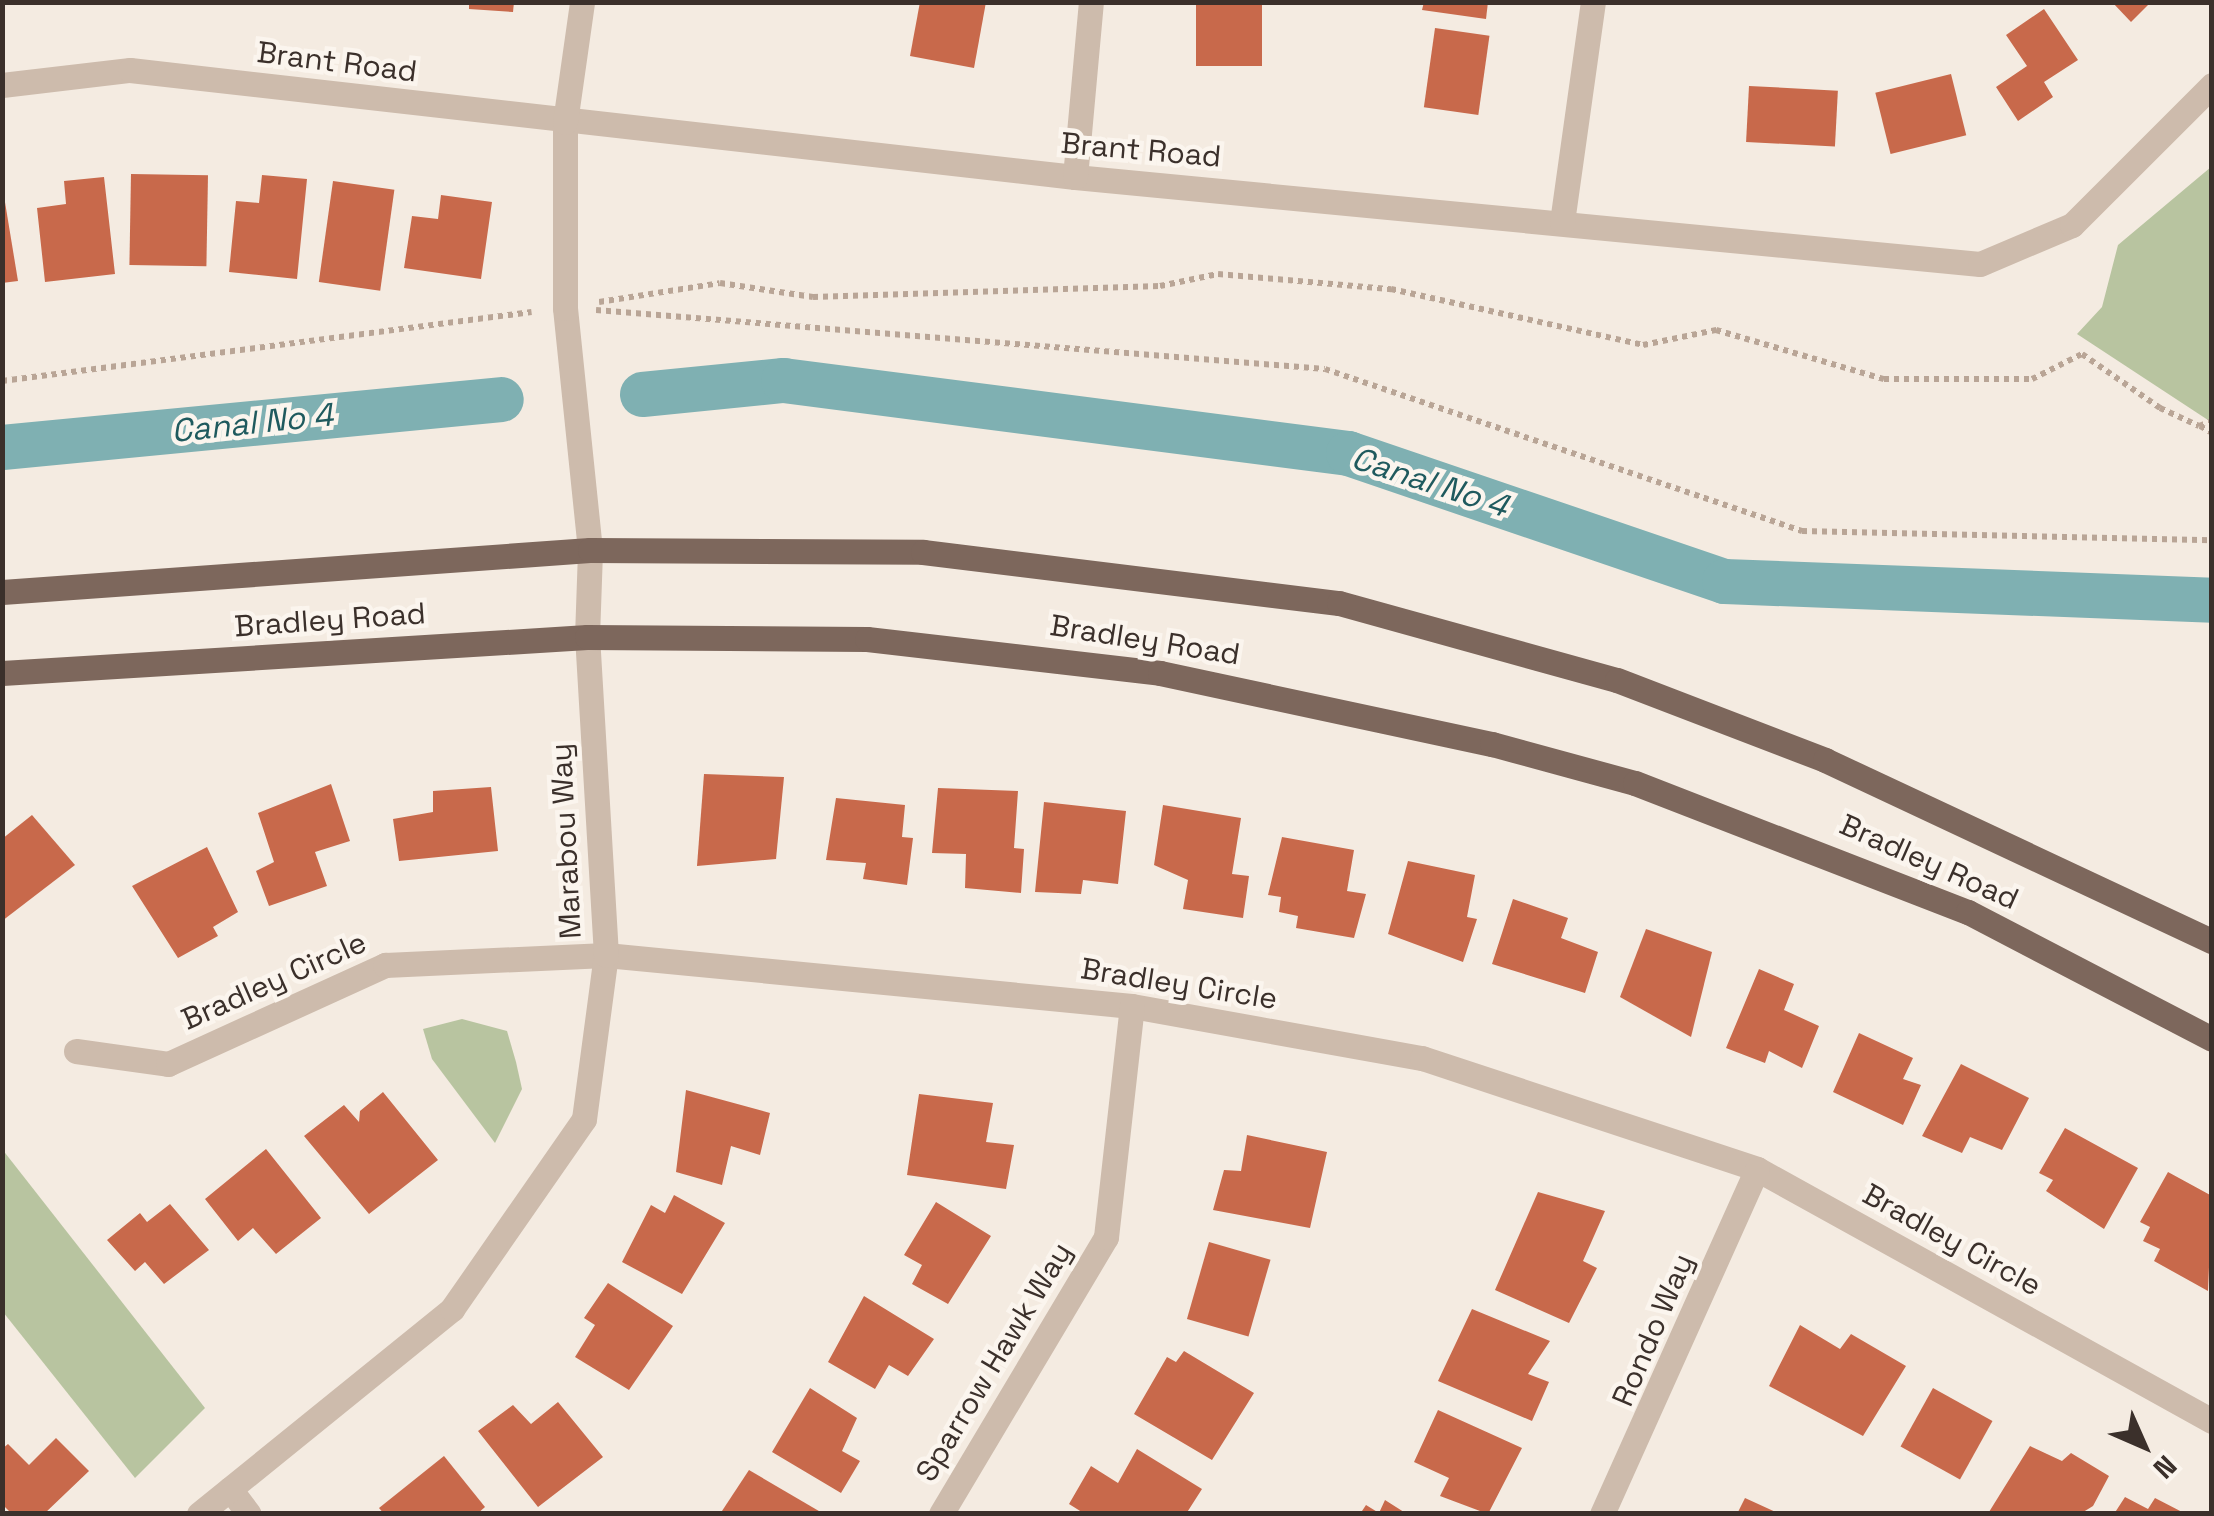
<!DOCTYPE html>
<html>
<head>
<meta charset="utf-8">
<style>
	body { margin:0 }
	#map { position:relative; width:2214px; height:1516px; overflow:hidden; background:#f4ebe1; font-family:"Space Grotesk",sans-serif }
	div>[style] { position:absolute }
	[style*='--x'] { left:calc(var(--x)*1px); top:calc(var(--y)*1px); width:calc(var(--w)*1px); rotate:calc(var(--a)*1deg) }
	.green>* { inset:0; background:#b8c4a0 }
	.canal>* { height:45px; margin:-22.5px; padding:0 22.5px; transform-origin:22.5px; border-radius:22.5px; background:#7fb0b2 }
	.building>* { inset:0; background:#c8694b; transform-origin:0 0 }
	.path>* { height:6px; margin-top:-3px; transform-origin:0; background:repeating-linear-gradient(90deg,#b9a596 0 5px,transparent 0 10px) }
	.street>* { height:25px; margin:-12.5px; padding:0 12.5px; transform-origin:12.5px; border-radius:12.5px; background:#cdbbac }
	.primary>* { height:25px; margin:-12.5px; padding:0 12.5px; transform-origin:12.5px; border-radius:12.5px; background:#7d675c }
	span { translate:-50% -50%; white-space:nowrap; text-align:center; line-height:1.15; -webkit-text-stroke:9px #fbf5ee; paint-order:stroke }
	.street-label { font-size:30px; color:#3b302b }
	.water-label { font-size:32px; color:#1f5a5e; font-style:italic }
	.frame { position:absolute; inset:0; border:5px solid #3b302b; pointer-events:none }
	.north { position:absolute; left:2094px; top:1396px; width:100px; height:100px; -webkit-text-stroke:8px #fbf5ee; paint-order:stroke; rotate:135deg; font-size:28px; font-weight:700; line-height:40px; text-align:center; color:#3b302b }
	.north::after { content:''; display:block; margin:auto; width:35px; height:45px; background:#3b302b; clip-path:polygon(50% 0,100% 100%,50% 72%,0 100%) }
</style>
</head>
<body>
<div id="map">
	<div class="green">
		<i style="clip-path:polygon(2211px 167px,2211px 422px,2077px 334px,2102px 307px,2118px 245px)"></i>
		<i style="clip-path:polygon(462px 1019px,507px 1031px,516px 1062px,522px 1089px,495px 1143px,432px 1059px,423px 1029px)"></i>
		<i style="clip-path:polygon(2px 1149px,205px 1408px,135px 1478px,3px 1312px)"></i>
	</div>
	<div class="canal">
		<i style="--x:642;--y:394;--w:142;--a:-5.7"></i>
		<i style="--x:783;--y:380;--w:570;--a:7.36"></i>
		<i style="--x:1348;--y:453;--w:397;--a:18.8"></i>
		<i style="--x:1724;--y:581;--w:488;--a:2.2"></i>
		<i style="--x:2;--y:447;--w:501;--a:-5.49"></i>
	</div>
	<div class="building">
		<i style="clip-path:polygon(469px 2px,514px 2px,513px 12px,469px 9px)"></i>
		<i style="clip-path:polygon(920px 2px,986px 2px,974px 68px,910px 56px)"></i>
		<i style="left:1196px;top:2px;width:66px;height:64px"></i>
		<i style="clip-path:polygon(1424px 2px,1488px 2px,1486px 19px,1422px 10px)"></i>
		<i style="clip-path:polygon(2112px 2px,2151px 2px,2131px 22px)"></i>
		<i style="clip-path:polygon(2044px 9px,2078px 60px,2044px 82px,2053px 97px,2018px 121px,1996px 87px,2027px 66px,2006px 35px)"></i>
		<i style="left:1435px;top:28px;width:55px;height:80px;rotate:8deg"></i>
		<i style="left:1951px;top:74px;width:63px;height:78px;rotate:76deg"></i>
		<i style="left:1749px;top:86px;width:89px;height:56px;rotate:3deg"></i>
		<i style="left:131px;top:174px;width:77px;height:91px;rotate:1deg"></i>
		<i style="clip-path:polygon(262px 175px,307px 179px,297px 279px,229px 272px,236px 201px,259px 203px)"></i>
		<i style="clip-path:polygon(104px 177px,115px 274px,45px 282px,37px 208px,66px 204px,64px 181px)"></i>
		<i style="left:333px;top:181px;width:62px;height:102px;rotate:8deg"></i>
		<i style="clip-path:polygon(2px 184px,18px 281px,2px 283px)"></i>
		<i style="clip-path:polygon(441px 195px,492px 202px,481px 279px,404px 268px,412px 216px,438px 219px)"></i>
		<i style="clip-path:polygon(704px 774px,784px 777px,776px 859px,697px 866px)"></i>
		<i style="clip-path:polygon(331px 784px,350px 841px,315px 852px,327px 886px,269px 906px,256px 871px,274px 862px,258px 813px)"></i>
		<i style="clip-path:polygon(491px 787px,498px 851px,399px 861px,393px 819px,433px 812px,433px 791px)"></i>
		<i style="clip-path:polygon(938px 788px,1018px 791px,1014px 848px,1024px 849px,1021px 893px,965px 888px,966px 854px,932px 853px)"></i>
		<i style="clip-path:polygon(836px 798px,905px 805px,902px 837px,913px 838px,907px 885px,863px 879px,866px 863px,826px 860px)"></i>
		<i style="clip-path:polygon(1044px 802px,1126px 811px,1118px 884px,1083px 880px,1081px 894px,1035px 892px)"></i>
		<i style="clip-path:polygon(1163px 805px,1241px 818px,1232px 874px,1249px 876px,1243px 918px,1183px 909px,1188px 880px,1154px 865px)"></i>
		<i style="clip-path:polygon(32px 815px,75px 865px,2px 921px,2px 839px)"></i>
		<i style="clip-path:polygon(1282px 837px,1354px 850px,1347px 891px,1366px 894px,1354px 938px,1296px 928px,1298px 916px,1279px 912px,1281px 897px,1268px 895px)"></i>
		<i style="clip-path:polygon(207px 847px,238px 912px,213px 927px,218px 936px,178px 958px,132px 886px)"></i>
		<i style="clip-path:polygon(1408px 861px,1475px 875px,1467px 917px,1477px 919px,1463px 962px,1388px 934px)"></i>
		<i style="clip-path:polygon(1513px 899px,1568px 918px,1561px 938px,1598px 952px,1585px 993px,1492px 964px)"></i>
		<i style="clip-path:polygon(1646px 929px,1712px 952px,1691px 1037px,1620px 997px)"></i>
		<i style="clip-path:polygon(1759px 969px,1794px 984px,1784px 1010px,1819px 1026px,1802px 1068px,1769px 1051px,1765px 1063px,1726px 1048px)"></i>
		<i style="clip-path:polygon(1859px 1033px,1913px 1058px,1903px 1079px,1921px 1085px,1903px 1125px,1833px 1092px)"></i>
		<i style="clip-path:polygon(1961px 1064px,2029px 1098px,2002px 1150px,1970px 1137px,1962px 1153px,1922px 1136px)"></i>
		<i style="clip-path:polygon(686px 1090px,770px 1113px,760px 1155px,731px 1146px,722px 1185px,676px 1172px)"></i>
		<i style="clip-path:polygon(383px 1092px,438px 1160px,369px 1214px,304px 1136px,344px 1105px,359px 1122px,360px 1111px)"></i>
		<i style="clip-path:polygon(919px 1094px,993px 1103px,986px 1142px,1014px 1145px,1006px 1189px,907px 1175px)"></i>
		<i style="clip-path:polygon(2065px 1128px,2138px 1168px,2104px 1229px,2046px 1191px,2053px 1180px,2039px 1173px)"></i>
		<i style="clip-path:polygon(1247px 1135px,1327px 1152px,1310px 1228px,1213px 1210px,1224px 1170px,1241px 1171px)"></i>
		<i style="clip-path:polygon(266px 1149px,321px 1218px,276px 1254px,253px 1228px,238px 1241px,205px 1199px)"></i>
		<i style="clip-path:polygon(2168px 1172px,2212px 1196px,2208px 1291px,2154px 1261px,2160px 1249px,2143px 1241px,2150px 1227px,2140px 1222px)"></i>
		<i style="clip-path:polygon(1538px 1192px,1605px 1211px,1583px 1261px,1597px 1268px,1569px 1323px,1495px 1290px)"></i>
		<i style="clip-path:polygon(674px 1195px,725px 1223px,682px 1294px,622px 1262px,651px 1205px,665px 1213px)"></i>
		<i style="clip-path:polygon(936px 1202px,991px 1236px,948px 1304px,912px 1284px,922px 1265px,904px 1255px)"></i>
		<i style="clip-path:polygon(170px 1204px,209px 1250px,164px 1284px,145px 1262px,135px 1271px,107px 1240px,140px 1213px,147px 1222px)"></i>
		<i style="left:1209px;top:1242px;width:64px;height:80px;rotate:16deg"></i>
		<i style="clip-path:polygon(608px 1283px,673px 1326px,629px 1390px,575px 1357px,595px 1325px,584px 1318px)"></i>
		<i style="clip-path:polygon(864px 1296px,934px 1339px,908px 1376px,889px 1365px,875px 1389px,828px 1362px)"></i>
		<i style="clip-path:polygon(1472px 1309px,1550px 1341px,1528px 1374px,1549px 1382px,1532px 1421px,1438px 1381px)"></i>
		<i style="clip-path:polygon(1800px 1325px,1840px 1349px,1851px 1334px,1906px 1366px,1863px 1436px,1769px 1386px)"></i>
		<i style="clip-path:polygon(1184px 1351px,1254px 1393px,1212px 1460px,1134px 1414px,1167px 1357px,1176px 1362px)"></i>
		<i style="clip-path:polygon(810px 1388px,857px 1418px,842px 1451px,860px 1461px,841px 1493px,772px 1452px)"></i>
		<i style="left:1933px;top:1388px;width:68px;height:67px;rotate:29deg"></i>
		<i style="clip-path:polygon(558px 1402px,603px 1457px,538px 1507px,478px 1431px,513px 1405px,531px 1424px)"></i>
		<i style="clip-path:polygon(1438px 1410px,1522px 1448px,1488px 1514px,1440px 1496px,1449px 1478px,1414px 1462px)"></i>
		<i style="clip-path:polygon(56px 1438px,89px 1471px,44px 1514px,12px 1514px,2px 1504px,2px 1449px,8px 1444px,29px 1465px)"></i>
		<i style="clip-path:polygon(2030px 1446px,2062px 1461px,2071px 1453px,2109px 1476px,2093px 1506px,2080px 1514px,1989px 1512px)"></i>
		<i style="clip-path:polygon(1137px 1449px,1202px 1489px,1186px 1514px,1085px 1514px,1069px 1504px,1091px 1466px,1118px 1483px)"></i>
		<i style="clip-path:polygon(444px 1456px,485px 1507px,477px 1514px,384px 1514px,379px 1508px)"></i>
		<i style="clip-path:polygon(749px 1470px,824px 1514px,720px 1514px)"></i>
		<i style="clip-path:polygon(2125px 1497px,2148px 1509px,2155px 1498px,2186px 1514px,2114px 1514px)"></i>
		<i style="clip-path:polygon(1745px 1498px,1780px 1514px,1737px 1514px)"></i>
		<i style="clip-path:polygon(1385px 1500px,1407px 1514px,1360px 1514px,1366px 1505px,1379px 1513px)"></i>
	</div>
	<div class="path">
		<i style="--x:599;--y:302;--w:122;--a:-8.9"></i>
		<i style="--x:720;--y:283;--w:94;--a:8.6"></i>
		<i style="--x:813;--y:297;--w:347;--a:-1.8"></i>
		<i style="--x:1160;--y:286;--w:59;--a:-11.7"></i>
		<i style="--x:1218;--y:274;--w:174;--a:5"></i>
		<i style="--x:1391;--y:289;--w:258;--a:12.5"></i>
		<i style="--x:1643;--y:345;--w:75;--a:-11.6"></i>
		<i style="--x:1716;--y:330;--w:175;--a:16.3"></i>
		<i style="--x:1884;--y:379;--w:148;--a:0"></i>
		<i style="--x:2032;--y:379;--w:56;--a:-26.6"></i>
		<i style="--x:2082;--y:354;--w:95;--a:34.7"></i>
		<i style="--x:2160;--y:408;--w:43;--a:24.8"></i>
		<i style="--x:2199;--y:426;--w:14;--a:-21"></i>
		<i style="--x:596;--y:310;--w:731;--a:4.63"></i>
		<i style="--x:1325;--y:369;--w:504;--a:18.76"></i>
		<i style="--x:1802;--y:531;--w:410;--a:1.3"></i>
		<i style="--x:2;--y:381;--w:534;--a:-7.42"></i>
		<i style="--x:2200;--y:426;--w:14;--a:30"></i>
	</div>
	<div class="street">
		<i style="--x:2;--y:85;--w:129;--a:-6.7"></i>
		<i style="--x:130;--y:70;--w:951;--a:6.46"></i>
		<i style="--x:1075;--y:177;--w:909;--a:5.49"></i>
		<i style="--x:1980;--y:264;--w:100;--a:-23"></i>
		<i style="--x:2072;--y:225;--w:198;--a:-45"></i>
		<i style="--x:1075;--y:177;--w:176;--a:-84.8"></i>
		<i style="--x:1562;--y:222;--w:222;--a:-82"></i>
		<i style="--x:76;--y:1051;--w:93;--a:8"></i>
		<i style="--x:168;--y:1064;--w:239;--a:-24.5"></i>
		<i style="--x:385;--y:965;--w:221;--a:-2.6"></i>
		<i style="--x:606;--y:955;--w:528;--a:5.54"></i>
		<i style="--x:1132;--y:1006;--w:295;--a:10.2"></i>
		<i style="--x:1422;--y:1058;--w:353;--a:18.3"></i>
		<i style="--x:1757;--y:1169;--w:520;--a:28.98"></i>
		<i style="--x:230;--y:1489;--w:31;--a:53"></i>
		<i style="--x:199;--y:1514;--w:326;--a:-39"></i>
		<i style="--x:452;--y:1309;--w:231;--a:-55.2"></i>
		<i style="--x:584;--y:1119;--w:165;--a:-82.4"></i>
		<i style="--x:606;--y:955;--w:319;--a:-93.4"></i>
		<i style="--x:587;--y:637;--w:87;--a:-88"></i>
		<i style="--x:590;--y:550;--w:243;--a:-95.9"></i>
		<i style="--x:565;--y:308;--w:186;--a:-90"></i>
		<i style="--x:565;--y:122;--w:121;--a:-81.9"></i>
		<i style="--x:941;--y:1514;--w:322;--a:-59.2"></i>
		<i style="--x:1106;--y:1237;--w:232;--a:-83.6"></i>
		<i style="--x:1602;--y:1514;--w:378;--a:-65.8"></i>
	</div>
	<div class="primary">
		<i style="--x:2;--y:592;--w:589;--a:-4.09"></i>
		<i style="--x:590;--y:550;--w:333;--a:0.3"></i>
		<i style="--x:923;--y:552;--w:419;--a:7"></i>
		<i style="--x:1339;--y:603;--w:288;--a:15.5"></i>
		<i style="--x:1617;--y:680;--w:223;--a:21"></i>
		<i style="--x:1825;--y:760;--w:427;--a:25.1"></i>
		<i style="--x:2;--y:673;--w:586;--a:-3.52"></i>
		<i style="--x:587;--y:637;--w:280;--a:0.4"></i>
		<i style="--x:867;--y:639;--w:295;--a:6.6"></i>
		<i style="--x:1160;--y:673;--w:340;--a:12.1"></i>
		<i style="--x:1492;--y:744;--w:148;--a:15.3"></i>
		<i style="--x:1635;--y:783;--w:357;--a:21.2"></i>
		<i style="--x:1968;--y:912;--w:275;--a:27.5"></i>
	</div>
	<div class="street-label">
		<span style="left:337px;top:62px;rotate:7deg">Brant Road</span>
		<span style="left:1141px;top:150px;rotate:5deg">Brant Road</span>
		<span style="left:330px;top:620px;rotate:-4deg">Bradley Road</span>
		<span style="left:1145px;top:640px;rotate:9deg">Bradley Road</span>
		<span style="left:566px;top:841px;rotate:-93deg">Marabou Way</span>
		<span style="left:1929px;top:862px;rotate:24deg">Bradley Road</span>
		<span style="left:274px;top:981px;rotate:-24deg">Bradley Circle</span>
		<span style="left:1179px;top:984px;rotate:9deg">Bradley Circle</span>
		<span style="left:1952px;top:1240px;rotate:29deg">Bradley Circle</span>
		<span style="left:1653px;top:1330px;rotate:-67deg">Rondo Way</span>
		<span style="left:994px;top:1362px;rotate:-59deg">Sparrow Hawk Way</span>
	</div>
	<div class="water-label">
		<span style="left:252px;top:423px;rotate:-6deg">Canal No 4</span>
		<span style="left:1430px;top:482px;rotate:18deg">Canal No 4</span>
	</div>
	<div class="frame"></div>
	<div class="north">N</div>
</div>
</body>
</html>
